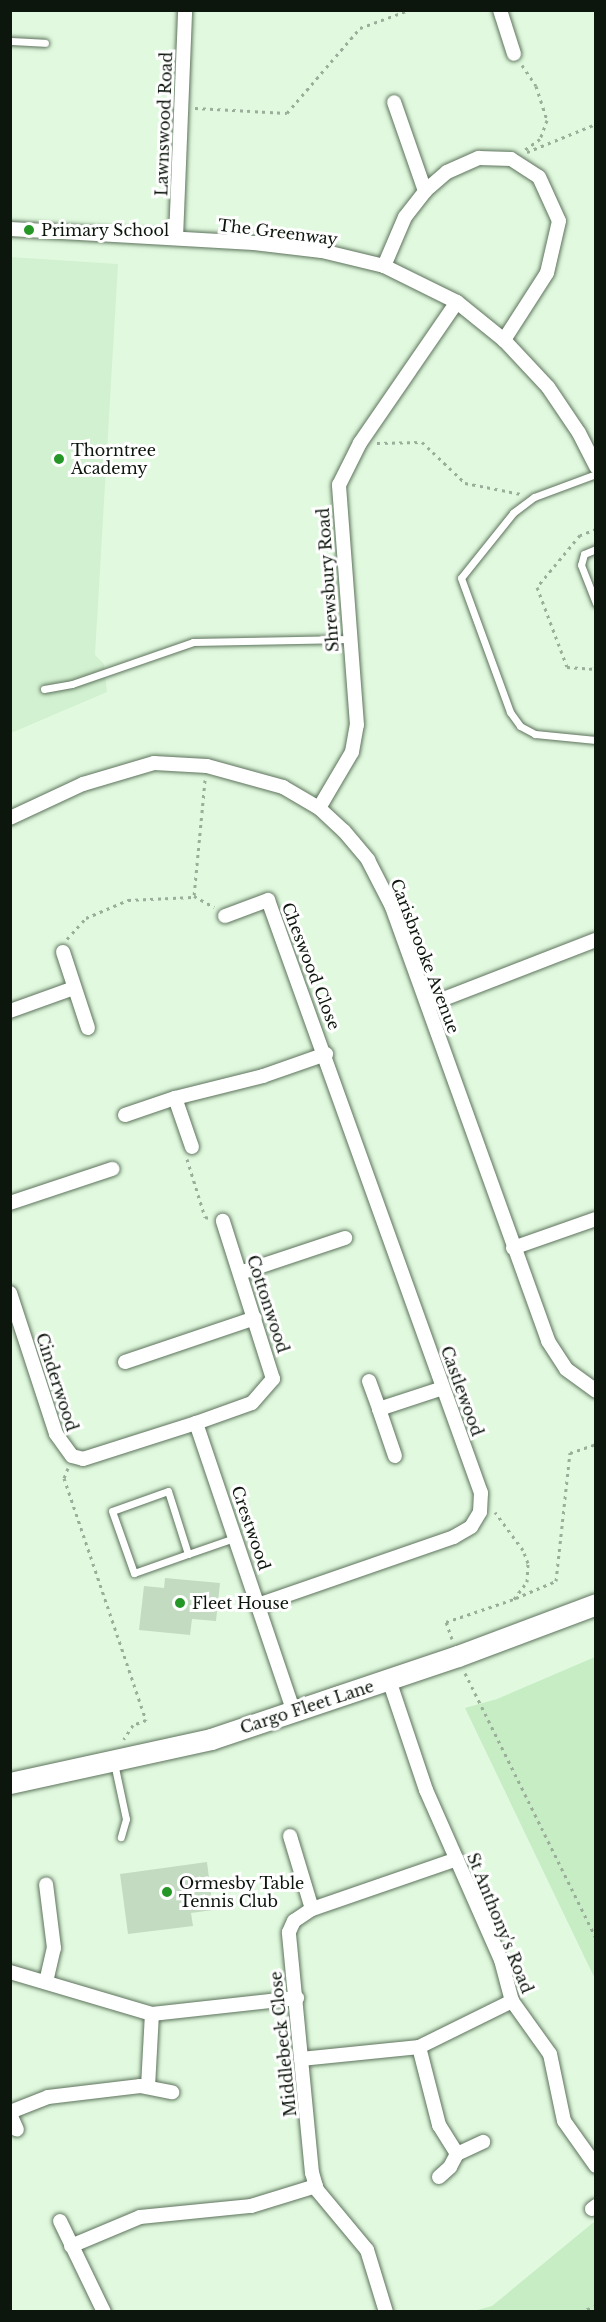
<!DOCTYPE html>
<html>
<head>
<meta charset="utf-8">
<style>
	body { margin:0 }
	#map { position:relative; width:606px; height:2322px; overflow:hidden; background:#e1fadf; font-family:"Libre Baskerville",serif }
	div>[style] { position:absolute }
	[style*='--x'] { left:calc(var(--x)*1px); top:calc(var(--y)*1px); width:calc(var(--w)*1px); rotate:calc(var(--a)*1deg) }
	.built>* { inset:0; background:#d2f1d0 }
	.green>* { inset:0; background:#c6edc3 }
	.building>* { inset:0; background:#c3dbc1 }
	.path>* { height:3px; margin-top:-1.5px; transform-origin:0; background:repeating-linear-gradient(90deg,#9aae99 0 3px,transparent 0 7.5px) }
	.roads { filter:drop-shadow(0 0 2px #5d735c) drop-shadow(0 0 2px #5d735c) }
	.service>* { height:7px; margin:-3.5px; padding:0 3.5px; transform-origin:3.5px; border-radius:3.5px; background:#fff }
	.minor>* { height:14px; margin:-7px; padding:0 7px; transform-origin:7px; border-radius:7px; background:#fff }
	.primary>* { height:21px; margin:-10.5px; padding:0 10.5px; transform-origin:10.5px; border-radius:10.5px; background:#fff }
	.dots>* { width:16px; height:16px; translate:-50% -50%; box-sizing:border-box; border:3px solid #fff; border-radius:50% }
	span { translate:-50% -50%; white-space:nowrap; text-align:center; line-height:1.15; -webkit-text-stroke:6px #fff; paint-order:stroke }
	.street-label { font-size:16px; color:#0d160d }
	.poi-label { font-size:16px; color:#0d160d }
	.left { translate:0 -50%; text-align:left }
	.frame { position:absolute; inset:0; border:12px solid #0d160d; pointer-events:none }
</style>
</head>
<body>
<div id="map">
	<div class="built">
		<i style="clip-path:polygon(10px 257px,118px 264px,95px 655px,104px 664px,107px 692px,11px 733px)"></i>
	</div>
	<div class="green">
		<i style="clip-path:polygon(595px 1657px,595px 1979px,465px 1708px,497px 1699px)"></i>
		<i style="clip-path:polygon(595px 2221px,595px 2311px,474px 2311px,492px 2306px)"></i>
	</div>
	<div class="building">
		<i style="clip-path:polygon(165px 1578px,220px 1583px,216px 1621px,192px 1619px,190px 1635px,139px 1630px,144px 1586px,164px 1588px)"></i>
		<i style="clip-path:polygon(207px 1862px,213px 1910px,191px 1913px,193px 1926px,128px 1934px,120px 1874px)"></i>
	</div>
	<div class="path">
		<i style="--x:522;--y:65;--w:25;--a:56"></i>
		<i style="--x:536;--y:86;--w:36;--a:72"></i>
		<i style="--x:547;--y:120;--w:20;--a:110"></i>
		<i style="--x:540;--y:139;--w:19;--a:145"></i>
		<i style="--x:195;--y:108;--w:92;--a:3.1"></i>
		<i style="--x:287;--y:113;--w:112;--a:-49.3"></i>
		<i style="--x:360;--y:28;--w:52;--a:-20.2"></i>
		<i style="--x:527;--y:152;--w:74;--a:-22.1"></i>
		<i style="--x:377;--y:443;--w:45;--a:-1.3"></i>
		<i style="--x:422;--y:442;--w:59;--a:43.6"></i>
		<i style="--x:465;--y:483;--w:57;--a:11.1"></i>
		<i style="--x:596;--y:529;--w:17;--a:159"></i>
		<i style="--x:580;--y:535;--w:67;--a:129.6"></i>
		<i style="--x:537;--y:587;--w:85;--a:69.4"></i>
		<i style="--x:567;--y:667;--w:29;--a:4"></i>
		<i style="--x:205;--y:780;--w:117;--a:95.4"></i>
		<i style="--x:194;--y:896;--w:23;--a:29"></i>
		<i style="--x:67;--y:939;--w:28;--a:-48"></i>
		<i style="--x:86;--y:918;--w:46;--a:-23.2"></i>
		<i style="--x:128;--y:900;--w:65;--a:-2.6"></i>
		<i style="--x:187;--y:1159;--w:61;--a:72.8"></i>
		<i style="--x:205;--y:1217;--w:5;--a:11"></i>
		<i style="--x:68;--y:1468;--w:11;--a:112"></i>
		<i style="--x:64;--y:1478;--w:256;--a:71.3"></i>
		<i style="--x:146;--y:1720;--w:14;--a:159"></i>
		<i style="--x:133;--y:1725;--w:17;--a:123"></i>
		<i style="--x:516;--y:1598;--w:43;--a:-23"></i>
		<i style="--x:556;--y:1581;--w:129;--a:-83.8"></i>
		<i style="--x:570;--y:1453;--w:28;--a:-19"></i>
		<i style="--x:452;--y:1639;--w:18;--a:-109"></i>
		<i style="--x:446;--y:1622;--w:72;--a:-18.7"></i>
		<i style="--x:514;--y:1599;--w:21;--a:-53"></i>
		<i style="--x:527;--y:1582;--w:19;--a:-87"></i>
		<i style="--x:528;--y:1563;--w:14;--a:-111"></i>
		<i style="--x:523;--y:1550;--w:47;--a:-126.4"></i>
		<i style="--x:465;--y:1673;--w:296;--a:63.7"></i>
		<i style="--x:580;--y:2312;--w:17;--a:-21"></i>
	</div>
	<div class="roads">
		<div class="service">
			<i style="--x:10;--y:41;--w:35;--a:3"></i>
			<i style="--x:596;--y:474;--w:66;--a:159.6"></i>
			<i style="--x:534;--y:497;--w:26;--a:143"></i>
			<i style="--x:513;--y:513;--w:83;--a:128.7"></i>
			<i style="--x:461;--y:578;--w:143;--a:69.9"></i>
			<i style="--x:510;--y:712;--w:17;--a:54"></i>
			<i style="--x:520;--y:726;--w:17;--a:28"></i>
			<i style="--x:535;--y:734;--w:61;--a:5.6"></i>
			<i style="--x:596;--y:549;--w:13;--a:157"></i>
			<i style="--x:584;--y:554;--w:11;--a:105"></i>
			<i style="--x:581;--y:565;--w:41;--a:68.5"></i>
			<i style="--x:44;--y:689;--w:28;--a:-10"></i>
			<i style="--x:72;--y:684;--w:128;--a:-19.1"></i>
			<i style="--x:193;--y:642;--w:156;--a:-1.1"></i>
			<i style="--x:188;--y:1554;--w:66;--a:-107.6"></i>
			<i style="--x:168;--y:1491;--w:59;--a:160.3"></i>
			<i style="--x:112;--y:1511;--w:66;--a:70.5"></i>
			<i style="--x:134;--y:1573;--w:57;--a:-19.4"></i>
			<i style="--x:188;--y:1554;--w:52;--a:-19.1"></i>
			<i style="--x:114;--y:1763;--w:57;--a:77.9"></i>
			<i style="--x:126;--y:1819;--w:19;--a:106"></i>
		</div>
		<div class="minor">
			<i style="--x:500;--y:10;--w:46;--a:72.3"></i>
			<i style="--x:425;--y:191;--w:29;--a:-41"></i>
			<i style="--x:447;--y:172;--w:35;--a:-24"></i>
			<i style="--x:479;--y:158;--w:32;--a:2"></i>
			<i style="--x:511;--y:159;--w:33;--a:33"></i>
			<i style="--x:539;--y:177;--w:48;--a:65.6"></i>
			<i style="--x:559;--y:221;--w:53;--a:103"></i>
			<i style="--x:547;--y:273;--w:80;--a:122.7"></i>
			<i style="--x:10;--y:229;--w:244;--a:3.3"></i>
			<i style="--x:254;--y:243;--w:68;--a:6.7"></i>
			<i style="--x:322;--y:251;--w:64;--a:13.6"></i>
			<i style="--x:384;--y:266;--w:81;--a:26.3"></i>
			<i style="--x:457;--y:302;--w:60;--a:39"></i>
			<i style="--x:504;--y:340;--w:64;--a:46.9"></i>
			<i style="--x:548;--y:387;--w:55;--a:56"></i>
			<i style="--x:579;--y:433;--w:38;--a:63"></i>
			<i style="--x:176;--y:238;--w:228;--a:-87.7"></i>
			<i style="--x:384;--y:266;--w:53;--a:-66.8"></i>
			<i style="--x:405;--y:217;--w:33;--a:-52"></i>
			<i style="--x:425;--y:191;--w:94;--a:-109.2"></i>
			<i style="--x:319;--y:808;--w:65;--a:-59.5"></i>
			<i style="--x:352;--y:752;--w:27;--a:-80"></i>
			<i style="--x:357;--y:725;--w:241;--a:-94.3"></i>
			<i style="--x:339;--y:485;--w:47;--a:-63.4"></i>
			<i style="--x:360;--y:443;--w:171;--a:-55.5"></i>
			<i style="--x:10;--y:818;--w:81;--a:-25"></i>
			<i style="--x:83;--y:784;--w:74;--a:-16.5"></i>
			<i style="--x:154;--y:763;--w:53;--a:3.2"></i>
			<i style="--x:207;--y:766;--w:79;--a:15.4"></i>
			<i style="--x:283;--y:787;--w:42;--a:30.3"></i>
			<i style="--x:319;--y:808;--w:34;--a:43"></i>
			<i style="--x:344;--y:831;--w:38;--a:50"></i>
			<i style="--x:368;--y:860;--w:53;--a:62.9"></i>
			<i style="--x:392;--y:907;--w:461;--a:70.2"></i>
			<i style="--x:548;--y:1341;--w:33;--a:57"></i>
			<i style="--x:566;--y:1369;--w:37;--a:36"></i>
			<i style="--x:225;--y:916;--w:46;--a:-20.4"></i>
			<i style="--x:268;--y:900;--w:630;--a:70.24"></i>
			<i style="--x:481;--y:1493;--w:19;--a:93"></i>
			<i style="--x:480;--y:1512;--w:17;--a:121"></i>
			<i style="--x:471;--y:1527;--w:20;--a:150"></i>
			<i style="--x:454;--y:1537;--w:205;--a:160.9"></i>
			<i style="--x:63;--y:952;--w:80;--a:71.8"></i>
			<i style="--x:428;--y:1005;--w:180;--a:-21.2"></i>
			<i style="--x:10;--y:1011;--w:68;--a:-19.8"></i>
			<i style="--x:125;--y:1115;--w:53;--a:-18.8"></i>
			<i style="--x:192;--y:1147;--w:52;--a:-109.1"></i>
			<i style="--x:175;--y:1098;--w:91;--a:-14"></i>
			<i style="--x:263;--y:1076;--w:67;--a:-19.2"></i>
			<i style="--x:10;--y:1203;--w:108;--a:-18.4"></i>
			<i style="--x:513;--y:1248;--w:88;--a:-19.3"></i>
			<i style="--x:240;--y:1273;--w:111;--a:-18.4"></i>
			<i style="--x:10;--y:1293;--w:148;--a:71.9"></i>
			<i style="--x:56;--y:1434;--w:27;--a:54"></i>
			<i style="--x:72;--y:1456;--w:11;--a:15"></i>
			<i style="--x:83;--y:1459;--w:119;--a:-17.7"></i>
			<i style="--x:196;--y:1423;--w:59;--a:-19.7"></i>
			<i style="--x:252;--y:1403;--w:32;--a:-49"></i>
			<i style="--x:273;--y:1379;--w:166;--a:-107.6"></i>
			<i style="--x:125;--y:1362;--w:137;--a:-18.7"></i>
			<i style="--x:369;--y:1381;--w:30;--a:70"></i>
			<i style="--x:196;--y:1423;--w:306;--a:71.3"></i>
			<i style="--x:395;--y:1456;--w:50;--a:-108.8"></i>
			<i style="--x:379;--y:1409;--w:67;--a:-18.2"></i>
			<i style="--x:389;--y:1680;--w:116;--a:71.4"></i>
			<i style="--x:426;--y:1790;--w:186;--a:66.2"></i>
			<i style="--x:501;--y:1960;--w:42;--a:75"></i>
			<i style="--x:512;--y:2001;--w:65;--a:54.4"></i>
			<i style="--x:550;--y:2054;--w:68;--a:78.2"></i>
			<i style="--x:564;--y:2121;--w:55;--a:54.6"></i>
			<i style="--x:290;--y:1836;--w:76;--a:73.2"></i>
			<i style="--x:10;--y:1972;--w:148;--a:16.5"></i>
			<i style="--x:152;--y:2014;--w:146;--a:-6.3"></i>
			<i style="--x:46;--y:1982;--w:35;--a:-77"></i>
			<i style="--x:54;--y:1948;--w:64;--a:-97.1"></i>
			<i style="--x:419;--y:2047;--w:81;--a:75.6"></i>
			<i style="--x:439;--y:2125;--w:34;--a:58"></i>
			<i style="--x:301;--y:2059;--w:119;--a:-5.8"></i>
			<i style="--x:419;--y:2047;--w:104;--a:-26.3"></i>
			<i style="--x:148;--y:2087;--w:73;--a:-86.9"></i>
			<i style="--x:10;--y:2112;--w:41;--a:-21.5"></i>
			<i style="--x:48;--y:2097;--w:93;--a:-6.8"></i>
			<i style="--x:140;--y:2086;--w:33;--a:11"></i>
			<i style="--x:10;--y:2114;--w:17;--a:66"></i>
			<i style="--x:439;--y:2177;--w:15;--a:-42"></i>
			<i style="--x:450;--y:2167;--w:15;--a:-62"></i>
			<i style="--x:457;--y:2154;--w:29;--a:-25"></i>
			<i style="--x:592;--y:2209;--w:5;--a:-37"></i>
			<i style="--x:60;--y:2221;--w:101;--a:64.2"></i>
			<i style="--x:71;--y:2246;--w:75;--a:-22.8"></i>
			<i style="--x:140;--y:2217;--w:112;--a:-5.7"></i>
			<i style="--x:251;--y:2206;--w:68;--a:-17.1"></i>
			<i style="--x:386;--y:2312;--w:65;--a:-107"></i>
			<i style="--x:367;--y:2250;--w:78;--a:-129.8"></i>
			<i style="--x:317;--y:2190;--w:18;--a:-106"></i>
			<i style="--x:312;--y:2173;--w:242;--a:-95.5"></i>
			<i style="--x:289;--y:1932;--w:12;--a:-66"></i>
			<i style="--x:294;--y:1921;--w:22;--a:-34"></i>
			<i style="--x:312;--y:1909;--w:153;--a:-19"></i>
		</div>
		<div class="primary">
			<i style="--x:10;--y:1783;--w:206;--a:-12.3"></i>
			<i style="--x:211;--y:1739;--w:261;--a:-18.6"></i>
			<i style="--x:458;--y:1656;--w:147;--a:-20.6"></i>
		</div>
	</div>
	<div class="dots">
		<i style="left:29px;top:230px;background:#249726"></i>
		<i style="left:59px;top:459px;background:#249726"></i>
		<i style="left:180px;top:1603px;background:#249726"></i>
		<i style="left:167px;top:1892px;background:#249726"></i>
	</div>
	<div class="street-label">
		<span style="left:164px;top:124px;rotate:-88deg">Lawnswood Road</span>
		<span style="left:278px;top:232px;rotate:7deg">The Greenway</span>
		<span style="left:328px;top:580px;rotate:-94deg">Shrewsbury Road</span>
		<span style="left:425px;top:956px;rotate:69deg">Carisbrooke Avenue</span>
		<span style="left:311px;top:966px;rotate:69deg">Cheswood Close</span>
		<span style="left:268px;top:1304px;rotate:72deg">Cottonwood</span>
		<span style="left:57px;top:1382px;rotate:72deg">Cinderwood</span>
		<span style="left:462px;top:1391px;rotate:70deg">Castlewood</span>
		<span style="left:251px;top:1528px;rotate:71deg">Crestwood</span>
		<span style="left:307px;top:1707px;rotate:-18deg">Cargo Fleet Lane</span>
		<span style="left:500px;top:1923px;rotate:68deg">St Anthony's Road</span>
		<span style="left:283px;top:2044px;rotate:-96deg">Middlebeck Close</span>
	</div>
	<div class="poi-label">
		<span class="left" style="left:41px;top:230px">Primary School</span>
		<span class="left" style="left:71px;top:459px">Thorntree<br>Academy</span>
		<span class="left" style="left:192px;top:1603px">Fleet House</span>
		<span class="left" style="left:179px;top:1892px">Ormesby Table<br>Tennis Club</span>
	</div>
	<div class="frame"></div>
</div>
</body>
</html>
